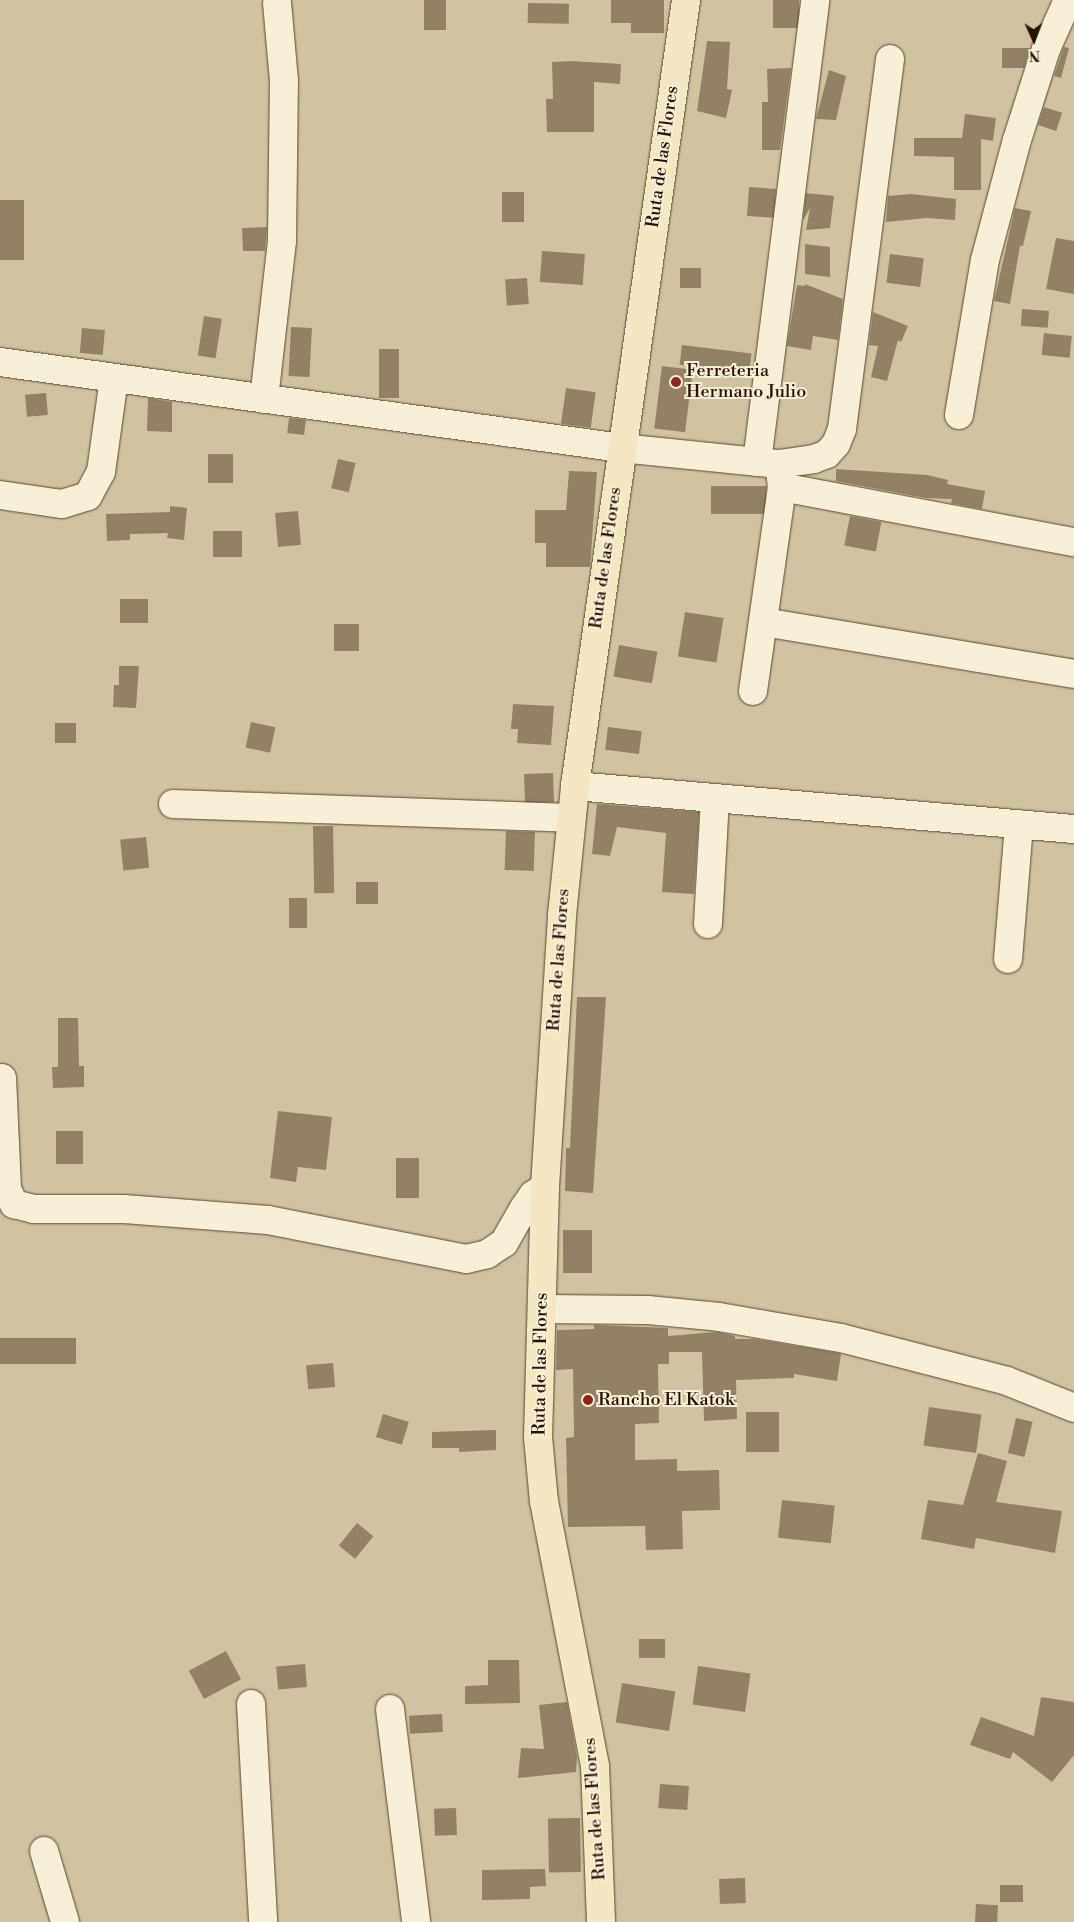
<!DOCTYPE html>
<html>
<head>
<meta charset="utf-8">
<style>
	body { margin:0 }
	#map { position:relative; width:1074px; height:1922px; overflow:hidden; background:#f4e7c1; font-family:"Libre Bodoni",serif }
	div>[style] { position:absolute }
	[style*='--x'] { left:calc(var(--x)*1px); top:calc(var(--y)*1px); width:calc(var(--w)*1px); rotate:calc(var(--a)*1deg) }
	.green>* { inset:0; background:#d1c3a1; transform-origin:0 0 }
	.building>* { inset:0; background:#928166; transform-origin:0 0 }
	.roads { filter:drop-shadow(0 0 1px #5a4732) drop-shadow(0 0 1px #5a4732) }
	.minor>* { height:28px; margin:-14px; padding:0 14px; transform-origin:14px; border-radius:14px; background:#f8efd7 }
	.major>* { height:28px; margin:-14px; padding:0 14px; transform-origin:14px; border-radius:14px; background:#f4e7c1 }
	.dots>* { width:14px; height:14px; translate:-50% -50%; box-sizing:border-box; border:2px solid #f8efd7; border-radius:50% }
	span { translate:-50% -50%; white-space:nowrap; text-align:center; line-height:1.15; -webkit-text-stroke:4px #f8efd7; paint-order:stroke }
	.street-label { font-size:18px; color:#271203 }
	.poi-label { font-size:18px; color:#271203 }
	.left { translate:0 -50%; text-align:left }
	.north { position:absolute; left:1009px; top:15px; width:50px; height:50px; -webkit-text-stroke:4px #f8efd7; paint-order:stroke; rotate:178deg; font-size:14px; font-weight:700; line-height:20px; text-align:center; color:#271203 }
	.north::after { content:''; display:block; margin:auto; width:18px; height:22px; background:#271203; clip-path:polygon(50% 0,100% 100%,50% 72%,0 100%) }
</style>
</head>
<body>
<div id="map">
	<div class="green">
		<i style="left:0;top:0;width:1074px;height:1922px"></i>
	</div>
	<div class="building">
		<i style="left:424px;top:0;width:22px;height:30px"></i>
		<i style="clip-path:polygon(611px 0,664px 0,664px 33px,631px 33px,631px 23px,611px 23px)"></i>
		<i style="left:773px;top:0;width:26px;height:28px"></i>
		<i style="left:528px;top:3px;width:41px;height:20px;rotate:1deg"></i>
		<i style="clip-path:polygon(707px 41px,730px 42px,727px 89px,732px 90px,726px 118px,697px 111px)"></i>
		<i style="clip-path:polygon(1064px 47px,1069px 48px,1061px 78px,1054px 76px)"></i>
		<i style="clip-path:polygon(1002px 48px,1030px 48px,1024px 68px,1002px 68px)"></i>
		<i style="clip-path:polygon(571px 61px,621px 64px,620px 84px,594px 82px,594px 132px,547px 132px,546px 99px,553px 99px,552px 62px)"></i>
		<i style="clip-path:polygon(791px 68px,780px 150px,762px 150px,762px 102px,768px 102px,767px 69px)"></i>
		<i style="clip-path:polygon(829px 70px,846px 76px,836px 120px,816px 119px)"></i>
		<i style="left:1044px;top:107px;width:19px;height:19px;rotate:18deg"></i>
		<i style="clip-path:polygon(965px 114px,996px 118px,993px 141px,981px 139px,981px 190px,954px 190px,954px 157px,914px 156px,914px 138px,962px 138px)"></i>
		<i style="left:749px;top:187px;width:27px;height:29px;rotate:4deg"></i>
		<i style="left:502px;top:192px;width:22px;height:30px"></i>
		<i style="clip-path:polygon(806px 193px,834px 196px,830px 228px,806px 230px,810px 208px,803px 220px)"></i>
		<i style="clip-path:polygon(911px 194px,956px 199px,955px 220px,926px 218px,886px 222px,888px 196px)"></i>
		<i style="left:0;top:200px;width:24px;height:60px"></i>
		<i style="clip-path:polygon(1015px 208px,1031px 211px,1023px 246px,1020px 246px,1010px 304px,994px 301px)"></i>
		<i style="clip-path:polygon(267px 227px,265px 251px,243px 251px,242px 228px)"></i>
		<i style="clip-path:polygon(1056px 238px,1074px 241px,1074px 294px,1046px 289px)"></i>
		<i style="clip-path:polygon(805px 244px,830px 247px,830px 277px,805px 274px)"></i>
		<i style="left:542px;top:251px;width:43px;height:31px;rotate:4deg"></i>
		<i style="left:890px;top:254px;width:34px;height:29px;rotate:7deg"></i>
		<i style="left:701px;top:268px;width:20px;height:21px;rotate:90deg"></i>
		<i style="left:527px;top:278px;width:26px;height:22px;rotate:86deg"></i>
		<i style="clip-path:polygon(805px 284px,843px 299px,838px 340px,813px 336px,811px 350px,787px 346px,797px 285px,805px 286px)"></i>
		<i style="left:1022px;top:309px;width:27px;height:17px;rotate:4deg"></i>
		<i style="clip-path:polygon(873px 312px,908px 326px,901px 342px,898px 340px,887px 381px,871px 377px,878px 346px,869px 345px)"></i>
		<i style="left:204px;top:316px;width:18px;height:40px;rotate:9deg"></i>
		<i style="left:291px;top:327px;width:21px;height:49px;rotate:3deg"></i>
		<i style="left:82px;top:328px;width:23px;height:25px;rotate:5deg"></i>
		<i style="left:1044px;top:333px;width:28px;height:22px;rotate:6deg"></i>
		<i style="left:682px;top:345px;width:70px;height:20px;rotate:7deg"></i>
		<i style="left:379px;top:349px;width:20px;height:49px"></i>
		<i style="left:662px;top:366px;width:31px;height:63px;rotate:7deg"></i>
		<i style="left:566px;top:388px;width:30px;height:36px;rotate:8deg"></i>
		<i style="left:46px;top:393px;width:22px;height:21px;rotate:85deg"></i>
		<i style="clip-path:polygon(148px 398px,172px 402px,172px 432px,147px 431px)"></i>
		<i style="left:289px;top:418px;width:17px;height:15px;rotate:7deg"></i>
		<i style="left:208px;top:454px;width:25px;height:29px"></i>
		<i style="left:338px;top:459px;width:18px;height:30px;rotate:13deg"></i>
		<i style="clip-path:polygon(836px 469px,927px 475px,948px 480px,947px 484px,985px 491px,982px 509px,951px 503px,952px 499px,926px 498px,836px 481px)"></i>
		<i style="clip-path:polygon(569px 471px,597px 472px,590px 567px,546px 567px,546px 543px,535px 543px,535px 510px,566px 510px)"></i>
		<i style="left:711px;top:486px;width:55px;height:28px"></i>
		<i style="clip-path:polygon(170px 506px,187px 508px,184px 540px,167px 538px,168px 533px,130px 534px,130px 540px,107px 541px,106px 514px,170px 512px)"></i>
		<i style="left:298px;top:511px;width:34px;height:23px;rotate:85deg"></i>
		<i style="left:850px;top:516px;width:32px;height:30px;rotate:11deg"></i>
		<i style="left:213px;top:531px;width:29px;height:26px"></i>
		<i style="left:120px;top:599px;width:28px;height:24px"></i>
		<i style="left:685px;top:612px;width:39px;height:45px;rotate:9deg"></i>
		<i style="left:334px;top:624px;width:25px;height:27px"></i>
		<i style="left:619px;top:645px;width:39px;height:32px;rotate:10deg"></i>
		<i style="clip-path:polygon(119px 666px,139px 666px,136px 708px,113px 707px,114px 685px,119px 685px)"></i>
		<i style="clip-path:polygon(513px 704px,554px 706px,551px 745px,517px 743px,518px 729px,511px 729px)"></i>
		<i style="left:251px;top:722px;width:25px;height:26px;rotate:12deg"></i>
		<i style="left:55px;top:723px;width:21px;height:20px"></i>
		<i style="left:608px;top:727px;width:34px;height:23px;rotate:7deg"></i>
		<i style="left:553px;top:773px;width:29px;height:29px;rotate:88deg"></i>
		<i style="clip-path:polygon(597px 804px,699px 812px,694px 894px,662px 892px,666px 833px,617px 827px,610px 856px,592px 854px)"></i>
		<i style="left:333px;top:826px;width:67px;height:20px;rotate:89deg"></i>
		<i style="left:506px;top:831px;width:29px;height:39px;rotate:2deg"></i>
		<i style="left:146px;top:837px;width:31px;height:26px;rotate:84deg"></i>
		<i style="left:356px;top:882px;width:22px;height:22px"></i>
		<i style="left:289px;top:898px;width:18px;height:30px"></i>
		<i style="clip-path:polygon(577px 997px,606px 997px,593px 1193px,565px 1191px,566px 1148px,570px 1148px)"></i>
		<i style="clip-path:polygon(58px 1018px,78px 1018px,79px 1066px,84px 1066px,84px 1087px,53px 1088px,52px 1067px,58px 1067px)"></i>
		<i style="clip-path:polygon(278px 1111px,332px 1117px,326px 1170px,298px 1167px,296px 1182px,270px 1178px)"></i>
		<i style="left:56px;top:1131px;width:27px;height:33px"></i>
		<i style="left:396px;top:1158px;width:23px;height:40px"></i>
		<i style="left:563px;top:1230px;width:29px;height:43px"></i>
		<i style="clip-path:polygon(594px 1325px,668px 1328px,668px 1336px,717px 1332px,735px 1336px,735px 1339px,754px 1339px,838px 1353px,841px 1354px,837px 1381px,794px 1374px,794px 1378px,736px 1380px,737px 1419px,704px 1421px,702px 1352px,669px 1352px,669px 1364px,658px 1364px,659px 1423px,635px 1424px,635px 1460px,677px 1459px,677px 1471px,719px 1470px,720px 1510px,682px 1511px,683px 1549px,646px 1550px,645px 1526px,568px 1527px,566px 1438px,574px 1437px,573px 1369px,556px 1370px,557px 1330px,594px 1329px)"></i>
		<i style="left:0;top:1338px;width:76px;height:26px"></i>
		<i style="left:333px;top:1363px;width:24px;height:27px;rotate:85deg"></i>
		<i style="left:929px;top:1407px;width:53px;height:39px;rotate:8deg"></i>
		<i style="left:746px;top:1412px;width:33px;height:40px"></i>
		<i style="left:383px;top:1414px;width:27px;height:24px;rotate:17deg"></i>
		<i style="left:1016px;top:1418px;width:17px;height:36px;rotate:13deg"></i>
		<i style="clip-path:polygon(496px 1430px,496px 1450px,459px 1452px,459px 1448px,432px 1448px,432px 1432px)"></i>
		<i style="clip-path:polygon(978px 1453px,1007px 1461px,996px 1502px,1062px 1511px,1055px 1553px,976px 1538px,974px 1549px,921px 1539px,928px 1500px,963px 1505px)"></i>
		<i style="left:782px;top:1500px;width:53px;height:38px;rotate:6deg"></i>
		<i style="left:357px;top:1523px;width:21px;height:29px;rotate:39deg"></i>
		<i style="left:639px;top:1639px;width:26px;height:19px"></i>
		<i style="left:226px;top:1651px;width:32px;height:42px;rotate:62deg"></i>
		<i style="clip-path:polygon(488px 1660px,519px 1660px,520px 1703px,465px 1704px,465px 1686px,488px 1685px)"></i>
		<i style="left:305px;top:1664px;width:23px;height:29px;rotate:85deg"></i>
		<i style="left:698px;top:1666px;width:53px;height:39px;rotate:8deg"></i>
		<i style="left:622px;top:1683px;width:54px;height:40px;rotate:9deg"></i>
		<i style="clip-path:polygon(1041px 1697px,1074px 1702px,1074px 1755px,1052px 1782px,1013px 1752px,1010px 1759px,970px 1745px,981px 1717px,1034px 1736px)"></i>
		<i style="clip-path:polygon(567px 1702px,577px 1757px,576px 1772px,518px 1778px,521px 1748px,544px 1749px,539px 1705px)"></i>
		<i style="left:442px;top:1714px;width:18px;height:33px;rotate:87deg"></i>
		<i style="left:660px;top:1784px;width:29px;height:24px;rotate:4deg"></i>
		<i style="left:456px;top:1808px;width:27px;height:22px;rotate:88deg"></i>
		<i style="left:580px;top:1818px;width:54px;height:32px;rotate:89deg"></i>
		<i style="clip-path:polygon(545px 1869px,546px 1886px,530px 1887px,530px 1899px,482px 1900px,482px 1870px)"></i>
		<i style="left:745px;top:1878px;width:25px;height:26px;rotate:88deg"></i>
		<i style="left:1000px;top:1885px;width:23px;height:17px"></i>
		<i style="left:976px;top:1904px;width:22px;height:18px;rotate:3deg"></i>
	</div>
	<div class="roads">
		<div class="minor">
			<i style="--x:0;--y:362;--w:627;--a:7.88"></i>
			<i style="--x:621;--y:448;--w:159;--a:5.8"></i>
			<i style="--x:779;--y:464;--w:35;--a:-8"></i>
			<i style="--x:814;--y:459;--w:14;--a:-21"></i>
			<i style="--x:827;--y:454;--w:13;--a:-48"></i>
			<i style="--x:836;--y:444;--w:16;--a:-68"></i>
			<i style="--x:842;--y:429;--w:373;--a:-82.6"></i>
			<i style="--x:264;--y:399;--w:159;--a:-83.5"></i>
			<i style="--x:282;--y:241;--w:160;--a:-89.3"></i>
			<i style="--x:284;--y:81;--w:78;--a:-95.1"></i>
			<i style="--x:959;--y:415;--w:157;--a:-80.5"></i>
			<i style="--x:985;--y:260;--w:124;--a:-75.1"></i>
			<i style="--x:1017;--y:140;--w:96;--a:-72.3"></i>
			<i style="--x:1046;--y:49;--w:54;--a:-65.8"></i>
			<i style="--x:757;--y:462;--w:466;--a:-82.8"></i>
			<i style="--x:782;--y:487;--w:297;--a:10.7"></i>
			<i style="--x:0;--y:495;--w:63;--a:8.3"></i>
			<i style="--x:62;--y:504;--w:27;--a:-17"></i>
			<i style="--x:88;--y:496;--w:27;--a:-62"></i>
			<i style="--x:101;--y:472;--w:95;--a:-82.1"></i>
			<i style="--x:764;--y:622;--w:314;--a:9.5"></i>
			<i style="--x:753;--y:691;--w:206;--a:-81.9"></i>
			<i style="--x:782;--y:487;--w:17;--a:-97"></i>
			<i style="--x:575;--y:786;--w:501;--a:4.93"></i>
			<i style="--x:173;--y:804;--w:398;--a:2"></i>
			<i style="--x:708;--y:924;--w:124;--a:-86.8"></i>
			<i style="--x:1008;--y:959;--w:135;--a:-85.3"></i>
			<i style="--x:2;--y:1078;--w:111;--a:87.4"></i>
			<i style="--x:7;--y:1189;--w:17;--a:65"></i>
			<i style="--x:14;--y:1204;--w:21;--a:14"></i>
			<i style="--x:34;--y:1209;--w:90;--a:0"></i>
			<i style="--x:124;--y:1209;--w:144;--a:4.4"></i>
			<i style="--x:268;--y:1220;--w:202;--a:11.1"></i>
			<i style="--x:466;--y:1259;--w:22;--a:-13"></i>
			<i style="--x:487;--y:1254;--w:20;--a:-33"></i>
			<i style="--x:504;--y:1243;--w:40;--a:-60.3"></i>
			<i style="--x:524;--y:1208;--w:16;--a:-55"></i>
			<i style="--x:533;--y:1195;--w:14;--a:-34"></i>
			<i style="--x:542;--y:1309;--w:106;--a:0.5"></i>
			<i style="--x:648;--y:1310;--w:71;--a:5.6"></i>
			<i style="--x:719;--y:1317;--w:124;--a:9.8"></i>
			<i style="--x:841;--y:1338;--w:171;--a:14.5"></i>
			<i style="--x:1007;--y:1381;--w:72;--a:21.9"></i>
			<i style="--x:251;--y:1704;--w:218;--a:86.8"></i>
			<i style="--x:390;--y:1709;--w:215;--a:83"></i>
			<i style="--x:44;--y:1851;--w:74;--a:73.5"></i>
		</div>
		<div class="major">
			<i style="--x:601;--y:1922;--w:156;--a:-92.2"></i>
			<i style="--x:595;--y:1766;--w:269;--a:-100.9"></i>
			<i style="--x:544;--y:1502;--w:65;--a:-95.3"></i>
			<i style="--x:538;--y:1437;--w:250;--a:-88.4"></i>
			<i style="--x:545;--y:1187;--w:273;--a:-86.4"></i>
			<i style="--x:562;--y:915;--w:130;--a:-84.2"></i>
			<i style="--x:575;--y:786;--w:794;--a:-81.96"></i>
		</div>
	</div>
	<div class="dots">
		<i style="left:676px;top:382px;background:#8f2418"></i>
		<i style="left:588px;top:1400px;background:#8f2418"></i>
	</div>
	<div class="street-label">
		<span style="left:663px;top:157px;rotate:-82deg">Ruta de las Flores</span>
		<span style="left:606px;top:558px;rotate:-82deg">Ruta de las Flores</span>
		<span style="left:559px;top:960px;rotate:-86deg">Ruta de las Flores</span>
		<span style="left:541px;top:1364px;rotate:-89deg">Ruta de las Flores</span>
		<span style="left:595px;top:1809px;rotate:-94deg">Ruta de las Flores</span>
	</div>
	<div class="poi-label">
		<span class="left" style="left:686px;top:382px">Ferreteria<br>Hermano Julio</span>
		<span class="left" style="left:598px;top:1400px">Rancho El Katok</span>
	</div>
	<div class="north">N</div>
</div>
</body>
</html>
